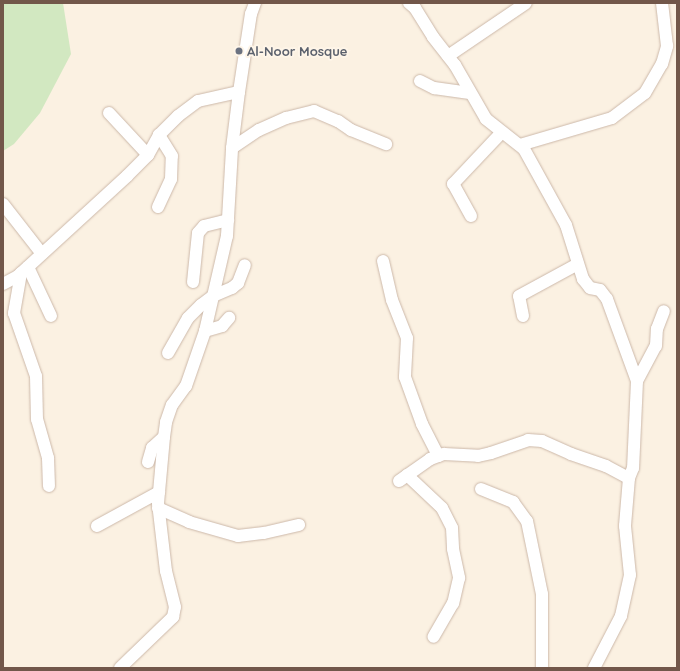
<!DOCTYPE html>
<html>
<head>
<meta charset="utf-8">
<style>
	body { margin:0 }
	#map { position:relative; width:680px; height:671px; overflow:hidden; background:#fbf1e2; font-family:Quicksand,sans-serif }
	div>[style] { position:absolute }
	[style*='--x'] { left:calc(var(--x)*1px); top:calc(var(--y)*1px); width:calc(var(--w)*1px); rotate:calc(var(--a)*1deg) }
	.green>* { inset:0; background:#d2e8c1 }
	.roads { filter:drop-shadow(0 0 1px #ccb8a9) drop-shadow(0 0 1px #ccb8a9) }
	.minor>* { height:12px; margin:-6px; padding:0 6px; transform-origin:6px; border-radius:6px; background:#fff }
	.dots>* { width:11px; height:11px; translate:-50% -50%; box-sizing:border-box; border:2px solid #fef5e8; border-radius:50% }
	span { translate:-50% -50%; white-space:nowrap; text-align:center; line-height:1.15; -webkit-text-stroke:4px #fef5e8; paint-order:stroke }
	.worship-label { font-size:13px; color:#5b616d; font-weight:700 }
	.left { translate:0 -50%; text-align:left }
	.frame { position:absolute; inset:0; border:4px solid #72574a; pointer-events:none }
</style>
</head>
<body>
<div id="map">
	<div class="green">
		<i style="clip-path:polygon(3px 3px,63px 3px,71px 54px,40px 113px,14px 144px,3px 151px)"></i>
	</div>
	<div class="roads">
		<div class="minor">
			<i style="--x:409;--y:3;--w:8;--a:40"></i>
			<i style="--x:415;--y:8;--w:34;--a:58"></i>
			<i style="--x:433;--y:37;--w:36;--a:52"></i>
			<i style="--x:455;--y:65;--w:62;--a:60.1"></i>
			<i style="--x:486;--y:119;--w:48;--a:38.3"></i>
			<i style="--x:524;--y:149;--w:87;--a:61.1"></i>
			<i style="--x:566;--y:225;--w:57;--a:72.5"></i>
			<i style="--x:583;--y:279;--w:11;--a:52"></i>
			<i style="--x:590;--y:288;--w:10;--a:11"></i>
			<i style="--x:600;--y:290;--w:11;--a:52"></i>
			<i style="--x:607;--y:299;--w:87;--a:69.9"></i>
			<i style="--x:637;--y:381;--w:87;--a:92.6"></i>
			<i style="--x:633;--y:468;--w:11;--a:112"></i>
			<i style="--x:629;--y:478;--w:48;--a:94.8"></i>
			<i style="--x:625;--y:526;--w:49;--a:84.2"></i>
			<i style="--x:630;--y:575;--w:42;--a:102.4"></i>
			<i style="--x:621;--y:616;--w:59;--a:117.4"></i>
			<i style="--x:448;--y:56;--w:94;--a:-34.2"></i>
			<i style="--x:420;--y:81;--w:16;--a:27"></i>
			<i style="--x:434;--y:88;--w:36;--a:8"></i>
			<i style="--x:109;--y:113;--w:57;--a:47.1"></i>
			<i style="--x:520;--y:145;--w:96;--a:-16.4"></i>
			<i style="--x:612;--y:118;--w:41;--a:-37.1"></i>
			<i style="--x:645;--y:93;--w:34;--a:-60"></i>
			<i style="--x:662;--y:64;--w:19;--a:-74"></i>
			<i style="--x:667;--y:46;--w:43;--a:-96.6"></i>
			<i style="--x:232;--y:148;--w:32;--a:-34"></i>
			<i style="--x:259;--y:130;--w:30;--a:-24"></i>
			<i style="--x:286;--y:118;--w:29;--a:-14"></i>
			<i style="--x:314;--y:111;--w:26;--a:23"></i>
			<i style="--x:338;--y:121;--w:16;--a:35"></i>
			<i style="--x:351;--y:130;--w:38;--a:22"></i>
			<i style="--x:3;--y:204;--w:63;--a:52"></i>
			<i style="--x:158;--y:207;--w:31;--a:-65"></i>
			<i style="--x:171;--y:179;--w:23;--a:-88"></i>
			<i style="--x:172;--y:156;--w:25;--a:-122"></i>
			<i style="--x:471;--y:216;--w:37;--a:-119"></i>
			<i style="--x:453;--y:184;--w:71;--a:-46.7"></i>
			<i style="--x:383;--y:261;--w:40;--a:77"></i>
			<i style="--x:392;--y:300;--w:41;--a:68.5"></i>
			<i style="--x:407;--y:338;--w:39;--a:93"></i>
			<i style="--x:405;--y:377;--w:50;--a:70.1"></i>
			<i style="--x:422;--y:424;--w:36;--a:63"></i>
			<i style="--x:28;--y:267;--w:54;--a:64.9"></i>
			<i style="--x:21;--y:273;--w:41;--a:99.9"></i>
			<i style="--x:14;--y:313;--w:67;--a:70.8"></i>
			<i style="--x:36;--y:376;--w:43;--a:88.7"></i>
			<i style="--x:37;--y:419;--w:41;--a:74.2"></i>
			<i style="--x:48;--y:458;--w:28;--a:88"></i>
			<i style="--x:193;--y:282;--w:49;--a:-84.2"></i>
			<i style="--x:198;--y:233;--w:9;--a:-49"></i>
			<i style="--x:204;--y:226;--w:25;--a:-14"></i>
			<i style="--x:3;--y:284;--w:17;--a:-28"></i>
			<i style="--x:18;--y:276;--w:148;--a:-42.5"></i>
			<i style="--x:127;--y:176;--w:30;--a:-45"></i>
			<i style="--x:148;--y:155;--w:23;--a:-61"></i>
			<i style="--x:159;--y:135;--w:27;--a:-45"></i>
			<i style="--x:178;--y:116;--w:25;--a:-37"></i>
			<i style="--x:198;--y:101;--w:42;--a:-12.4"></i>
			<i style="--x:239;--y:92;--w:79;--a:-81.3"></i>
			<i style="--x:251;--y:14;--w:12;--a:-70"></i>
			<i style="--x:523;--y:316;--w:20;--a:-101"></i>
			<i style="--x:519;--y:296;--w:67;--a:-28.5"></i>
			<i style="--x:205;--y:331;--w:18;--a:-16"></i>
			<i style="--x:222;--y:326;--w:11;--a:-49"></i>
			<i style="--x:168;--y:353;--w:40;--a:-60.3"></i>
			<i style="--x:188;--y:318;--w:18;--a:-45"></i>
			<i style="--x:201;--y:305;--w:15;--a:-37"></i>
			<i style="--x:213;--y:296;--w:21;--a:-23"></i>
			<i style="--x:232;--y:288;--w:8;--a:-40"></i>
			<i style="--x:238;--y:283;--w:19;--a:-69"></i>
			<i style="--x:637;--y:381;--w:40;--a:-62"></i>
			<i style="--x:656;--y:346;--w:17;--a:-87"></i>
			<i style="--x:657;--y:329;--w:19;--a:-69"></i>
			<i style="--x:148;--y:462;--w:15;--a:-74"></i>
			<i style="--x:152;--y:448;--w:16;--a:-43"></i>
			<i style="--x:407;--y:475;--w:48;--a:43.3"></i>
			<i style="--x:442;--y:508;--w:22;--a:63"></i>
			<i style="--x:452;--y:528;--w:21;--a:87"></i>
			<i style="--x:453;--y:549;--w:30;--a:78"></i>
			<i style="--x:459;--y:578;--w:26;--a:103"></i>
			<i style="--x:453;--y:603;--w:39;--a:120"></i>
			<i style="--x:399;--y:481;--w:38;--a:-35"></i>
			<i style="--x:430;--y:459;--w:15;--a:-20"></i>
			<i style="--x:444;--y:454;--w:34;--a:3"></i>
			<i style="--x:478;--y:456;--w:13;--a:-13"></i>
			<i style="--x:491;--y:453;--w:39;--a:-19"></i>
			<i style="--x:528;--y:440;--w:14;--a:4"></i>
			<i style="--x:542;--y:441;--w:32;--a:24"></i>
			<i style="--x:571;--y:454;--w:37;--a:19"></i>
			<i style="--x:606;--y:466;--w:26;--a:28"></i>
			<i style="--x:481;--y:489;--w:35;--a:22"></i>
			<i style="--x:513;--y:502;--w:24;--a:54"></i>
			<i style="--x:527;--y:521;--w:75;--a:78.4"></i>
			<i style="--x:542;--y:594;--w:74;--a:90"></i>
			<i style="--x:158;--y:508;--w:34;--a:24"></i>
			<i style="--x:189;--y:522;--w:51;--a:15.9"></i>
			<i style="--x:238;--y:536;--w:26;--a:-7"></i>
			<i style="--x:264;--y:533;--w:36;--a:-13"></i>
			<i style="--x:97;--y:526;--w:71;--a:-28.7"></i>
			<i style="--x:120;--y:668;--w:74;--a:-43.9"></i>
			<i style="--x:173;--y:617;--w:10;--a:-79"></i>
			<i style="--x:175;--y:607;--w:37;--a:-104"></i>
			<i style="--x:166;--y:571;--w:68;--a:-96.7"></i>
			<i style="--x:158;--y:503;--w:66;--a:-84.8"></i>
			<i style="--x:164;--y:437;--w:15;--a:-82"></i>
			<i style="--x:166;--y:422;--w:18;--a:-71"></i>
			<i style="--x:172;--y:405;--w:24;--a:-54"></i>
			<i style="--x:186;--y:386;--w:58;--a:-70.9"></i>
			<i style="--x:205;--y:331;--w:98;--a:-77"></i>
			<i style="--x:227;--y:236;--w:88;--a:-86.7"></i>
			<i style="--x:232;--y:148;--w:56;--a:-82.9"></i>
		</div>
	</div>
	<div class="dots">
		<i style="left:239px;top:51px;background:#6b7280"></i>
	</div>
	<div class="worship-label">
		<span class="left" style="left:247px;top:51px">Al-Noor Mosque</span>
	</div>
	<div class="frame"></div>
</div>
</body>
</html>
